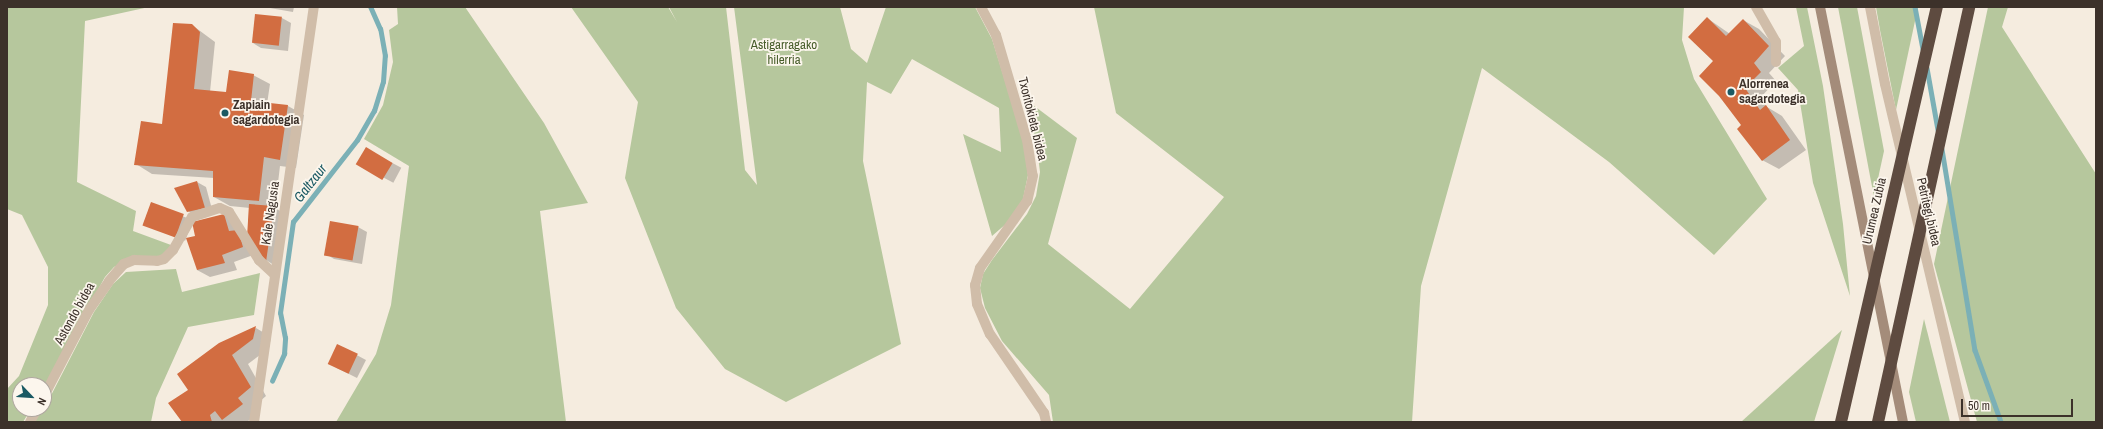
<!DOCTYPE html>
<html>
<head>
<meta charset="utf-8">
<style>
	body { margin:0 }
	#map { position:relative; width:2103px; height:429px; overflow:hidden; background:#f5ecdf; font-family:"Archivo Narrow",sans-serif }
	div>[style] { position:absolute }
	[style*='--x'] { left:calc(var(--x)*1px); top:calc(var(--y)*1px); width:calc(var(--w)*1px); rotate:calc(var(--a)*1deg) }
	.green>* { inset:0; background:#b6c79d }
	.shadow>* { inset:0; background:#0003; transform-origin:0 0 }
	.stream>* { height:4.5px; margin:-2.25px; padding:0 2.25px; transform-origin:2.25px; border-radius:2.25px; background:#7bb0b6 }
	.building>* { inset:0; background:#d26d41; transform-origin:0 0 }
	.minor>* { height:10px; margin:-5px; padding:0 5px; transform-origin:5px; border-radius:5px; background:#d0bda9 }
	.tertiary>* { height:10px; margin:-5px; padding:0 5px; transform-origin:5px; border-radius:5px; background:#d0bda9 }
	.secondary>* { height:10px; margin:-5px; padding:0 5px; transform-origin:5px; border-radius:5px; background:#a48c7a }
	.motorway-bridge>* { height:12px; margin:-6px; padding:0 6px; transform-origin:6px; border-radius:6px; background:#5e4b40 }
	.dots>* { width:11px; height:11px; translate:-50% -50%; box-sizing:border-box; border:2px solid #fcf6ed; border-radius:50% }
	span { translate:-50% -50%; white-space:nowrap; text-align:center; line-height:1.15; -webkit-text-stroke:3.5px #fcf6ed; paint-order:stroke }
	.park-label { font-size:13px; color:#475d2a }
	.poi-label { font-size:13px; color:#3c312a; font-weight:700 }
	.left { translate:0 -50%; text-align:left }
	.street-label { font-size:13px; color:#3c312a }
	.water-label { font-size:14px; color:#1a5963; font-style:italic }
	.frame { position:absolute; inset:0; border:8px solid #3c312a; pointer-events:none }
	.north { position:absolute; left:12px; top:377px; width:40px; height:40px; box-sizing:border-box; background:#fcf6ed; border:1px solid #afa79f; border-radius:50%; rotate:115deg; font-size:11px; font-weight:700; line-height:16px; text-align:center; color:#3c312a }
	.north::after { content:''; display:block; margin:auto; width:14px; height:18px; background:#1a5963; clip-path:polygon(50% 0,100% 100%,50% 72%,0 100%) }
	.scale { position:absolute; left:1961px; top:399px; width:112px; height:18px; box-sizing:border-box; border:2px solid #3c312a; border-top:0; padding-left:5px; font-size:12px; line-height:14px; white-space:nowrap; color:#3c312a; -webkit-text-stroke:3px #fcf6ed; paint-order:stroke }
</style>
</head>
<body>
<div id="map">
	<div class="green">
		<i style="clip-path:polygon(7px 7px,149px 7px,85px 21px,77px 182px,136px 211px,133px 231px,171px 245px,164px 256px,127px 260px,114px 267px,105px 277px,44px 387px,44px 385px,20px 385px,20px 409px,31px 409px,23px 422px,7px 422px,7px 389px,19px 376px,48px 305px,48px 267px,22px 215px,7px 209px)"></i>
		<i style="clip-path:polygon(397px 7px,465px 7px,544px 123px,588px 203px,540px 211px,566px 422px,336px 422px,376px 354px,391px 305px,409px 166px,364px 139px,383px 105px,393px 62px,389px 30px,398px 24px)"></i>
		<i style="clip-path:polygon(571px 7px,668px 7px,677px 22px,669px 7px,726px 7px,745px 170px,757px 185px,734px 7px,840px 7px,851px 49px,867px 63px,886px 7px,975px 7px,992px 39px,1023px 139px,1028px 175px,1023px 199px,1007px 223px,992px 236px,963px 134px,1001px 152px,999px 108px,912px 59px,891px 94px,867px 82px,863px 161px,901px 344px,786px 402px,725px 369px,676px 308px,625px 178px,638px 102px)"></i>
		<i style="clip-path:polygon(1094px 7px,1684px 7px,1682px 40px,1694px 79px,1767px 199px,1714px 255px,1609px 162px,1482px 68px,1421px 286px,1412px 422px,1053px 422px,1049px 395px,1002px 341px,985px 308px,980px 288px,983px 274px,992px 260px,1027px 214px,1036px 196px,1040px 172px,1037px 148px,1025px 99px,1077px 138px,1048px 244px,1130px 309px,1224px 197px,1116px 113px)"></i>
		<i style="clip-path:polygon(1796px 7px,1807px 7px,1823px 86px,1843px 224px,1850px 296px,1813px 183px,1798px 90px,1778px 68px,1804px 46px)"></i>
		<i style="clip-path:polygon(1838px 7px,1857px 7px,1884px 151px,1874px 197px)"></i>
		<i style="clip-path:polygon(1876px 7px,1918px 7px,1896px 110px,1880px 30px)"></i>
		<i style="clip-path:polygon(1988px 7px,2008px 7px,2002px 27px,2096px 174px,2096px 422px,1977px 422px,1934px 264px)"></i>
		<i style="clip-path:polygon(176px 269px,182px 292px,260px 273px,254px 315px,188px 327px,156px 398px,151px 422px,33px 422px,41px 409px,44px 409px,94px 312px,113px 284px,126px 272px)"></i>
		<i style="clip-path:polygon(1924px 319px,1950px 422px,1916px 422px,1909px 392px)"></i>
		<i style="clip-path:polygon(1842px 330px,1814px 422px,1741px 422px)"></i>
	</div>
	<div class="shadow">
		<i style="clip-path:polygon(264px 7px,294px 7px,293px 12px)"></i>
		<i style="clip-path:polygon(256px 15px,282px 18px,291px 23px,288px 51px,261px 48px,253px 43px)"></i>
		<i style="clip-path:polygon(1707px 18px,1730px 34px,1743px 20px,1759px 29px,1785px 56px,1769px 73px,1776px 81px,1760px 98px,1767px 107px,1782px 116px,1806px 150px,1779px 169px,1762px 160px,1743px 125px,1714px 61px)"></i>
		<i style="clip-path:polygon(192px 25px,215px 42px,210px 92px,226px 93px,253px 75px,270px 84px,267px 104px,288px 106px,304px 115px,296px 168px,280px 166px,275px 208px,287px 215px,279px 268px,256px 254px,234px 262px,237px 270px,210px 277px,197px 270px,196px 236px,224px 215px,237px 222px,248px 237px,250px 208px,230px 206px,214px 197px,214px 178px,152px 174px,136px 164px,163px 125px)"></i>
		<i style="left:366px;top:149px;width:40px;height:17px;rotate:28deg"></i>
		<i style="clip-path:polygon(197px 182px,206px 187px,213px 213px,197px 216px,188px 211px)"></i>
		<i style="left:151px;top:204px;width:45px;height:22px;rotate:21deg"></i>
		<i style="clip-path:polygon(358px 227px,367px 232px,362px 264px,334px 259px,326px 254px)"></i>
		<i style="clip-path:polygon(256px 328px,271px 337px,269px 348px,248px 364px,266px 396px,253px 407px,258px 413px,247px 422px,183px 422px,189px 390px)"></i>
		<i style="clip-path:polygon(338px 345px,366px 360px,357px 378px,337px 368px)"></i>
	</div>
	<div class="stream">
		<i style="--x:1915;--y:7;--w:43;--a:79.2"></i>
		<i style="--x:1927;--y:68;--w:63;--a:79.9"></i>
		<i style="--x:1942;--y:149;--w:204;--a:80.7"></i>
		<i style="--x:1975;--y:350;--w:77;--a:70.1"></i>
		<i style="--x:272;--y:381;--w:30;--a:-66"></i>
		<i style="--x:284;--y:354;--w:16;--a:-86"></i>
		<i style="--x:285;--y:338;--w:25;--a:-101"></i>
		<i style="--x:280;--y:313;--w:92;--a:-81.9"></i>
		<i style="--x:293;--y:222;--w:104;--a:-52"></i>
		<i style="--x:357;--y:140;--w:34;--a:-60"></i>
		<i style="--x:374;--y:111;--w:30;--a:-73"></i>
		<i style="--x:383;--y:82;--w:26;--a:-86"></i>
		<i style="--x:385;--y:56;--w:27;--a:-100"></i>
		<i style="--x:380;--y:29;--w:24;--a:-114"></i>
	</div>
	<div class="building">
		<i style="left:255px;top:14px;width:27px;height:29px;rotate:6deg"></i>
		<i style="clip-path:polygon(1707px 17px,1726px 36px,1743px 19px,1769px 46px,1754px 63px,1761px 72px,1745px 88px,1760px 110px,1766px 105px,1790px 140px,1762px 161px,1737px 129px,1741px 125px,1719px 96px,1699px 76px,1713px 61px,1688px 37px)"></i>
		<i style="clip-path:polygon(173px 23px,192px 24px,200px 32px,194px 89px,226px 92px,229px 70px,254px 74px,251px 101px,288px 105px,280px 160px,264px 157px,259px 201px,213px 197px,213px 171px,134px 165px,141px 121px,162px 124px)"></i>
		<i style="left:366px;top:147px;width:31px;height:20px;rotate:31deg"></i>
		<i style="clip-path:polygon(197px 181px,205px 208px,187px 212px,174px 188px)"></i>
		<i style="left:151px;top:202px;width:35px;height:25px;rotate:20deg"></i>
		<i style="clip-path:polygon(249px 204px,274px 206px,266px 262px,247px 237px)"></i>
		<i style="clip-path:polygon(224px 214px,229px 231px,238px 230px,243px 247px,222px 255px,225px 263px,197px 270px,186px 238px,195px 236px,192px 222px)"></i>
		<i style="left:330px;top:221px;width:29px;height:35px;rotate:10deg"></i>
		<i style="clip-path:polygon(256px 326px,253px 339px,232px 355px,251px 387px,238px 398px,243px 404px,222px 420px,215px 411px,210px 415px,212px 422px,182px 422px,168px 403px,188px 390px,177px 374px,219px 343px)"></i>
		<i style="left:337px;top:344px;width:23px;height:22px;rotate:25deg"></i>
	</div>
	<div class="minor">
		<i style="--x:981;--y:7;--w:32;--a:62"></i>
		<i style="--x:996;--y:35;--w:109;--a:73.6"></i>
		<i style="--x:1027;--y:140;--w:36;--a:81"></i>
		<i style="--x:1033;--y:176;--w:26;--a:103"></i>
		<i style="--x:1027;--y:201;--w:82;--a:125"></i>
		<i style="--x:980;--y:268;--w:18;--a:106"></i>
		<i style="--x:975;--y:285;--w:19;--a:84"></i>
		<i style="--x:977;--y:304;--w:33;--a:67"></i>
		<i style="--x:990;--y:334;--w:96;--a:55.6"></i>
		<i style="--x:1044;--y:413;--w:9;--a:77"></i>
		<i style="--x:1756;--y:7;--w:40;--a:60.3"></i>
		<i style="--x:1776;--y:42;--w:20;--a:90"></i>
		<i style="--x:1870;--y:7;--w:78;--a:79"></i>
		<i style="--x:1885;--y:84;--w:347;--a:76.7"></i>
		<i style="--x:44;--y:396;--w:97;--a:-62.4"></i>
		<i style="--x:89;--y:310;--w:35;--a:-55"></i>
		<i style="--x:109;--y:281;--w:23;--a:-49"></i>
		<i style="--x:124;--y:264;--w:11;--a:-22"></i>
		<i style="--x:134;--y:260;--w:23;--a:2"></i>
		<i style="--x:157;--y:261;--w:7;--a:-16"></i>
		<i style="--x:164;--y:259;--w:13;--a:-45"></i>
		<i style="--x:173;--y:250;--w:38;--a:-60"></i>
		<i style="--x:192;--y:217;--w:29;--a:-18"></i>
		<i style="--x:220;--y:208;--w:10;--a:24"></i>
		<i style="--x:229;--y:212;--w:57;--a:58"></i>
		<i style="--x:259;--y:260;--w:22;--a:43"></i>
		<i style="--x:30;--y:422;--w:15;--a:-62"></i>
	</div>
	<div class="tertiary">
		<i style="--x:254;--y:422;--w:419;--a:-81.8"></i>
	</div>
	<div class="secondary">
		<i style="--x:1820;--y:7;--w:423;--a:78.7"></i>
	</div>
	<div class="motorway-bridge">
		<i style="--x:1841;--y:422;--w:426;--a:-77"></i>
		<i style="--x:1878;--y:422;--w:425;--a:-77.6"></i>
	</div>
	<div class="dots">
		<i style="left:1731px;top:92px;background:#1a5963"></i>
		<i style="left:225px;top:113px;background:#1a5963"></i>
	</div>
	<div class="park-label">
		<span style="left:784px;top:53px">Astigarragako<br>hilerria</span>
	</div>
	<div class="poi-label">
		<span class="left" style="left:1739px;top:92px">Alorrenea<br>sagardotegia</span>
		<span class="left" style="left:233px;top:113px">Zapiain<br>sagardotegia</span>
	</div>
	<div class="street-label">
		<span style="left:1032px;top:119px;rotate:76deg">Txoritokieta bidea</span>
		<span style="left:1875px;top:211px;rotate:-77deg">Urumea Zubia</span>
		<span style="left:1928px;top:212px;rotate:77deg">Petritegi bidea</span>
		<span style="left:271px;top:213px;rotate:-82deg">Kale Nagusia</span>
		<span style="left:75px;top:314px;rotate:-61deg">Astondo bidea</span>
	</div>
	<div class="water-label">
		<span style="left:310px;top:183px;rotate:-52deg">Galtzaur</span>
	</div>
	<div class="frame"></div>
	<div class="north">N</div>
	<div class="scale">50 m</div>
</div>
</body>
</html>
